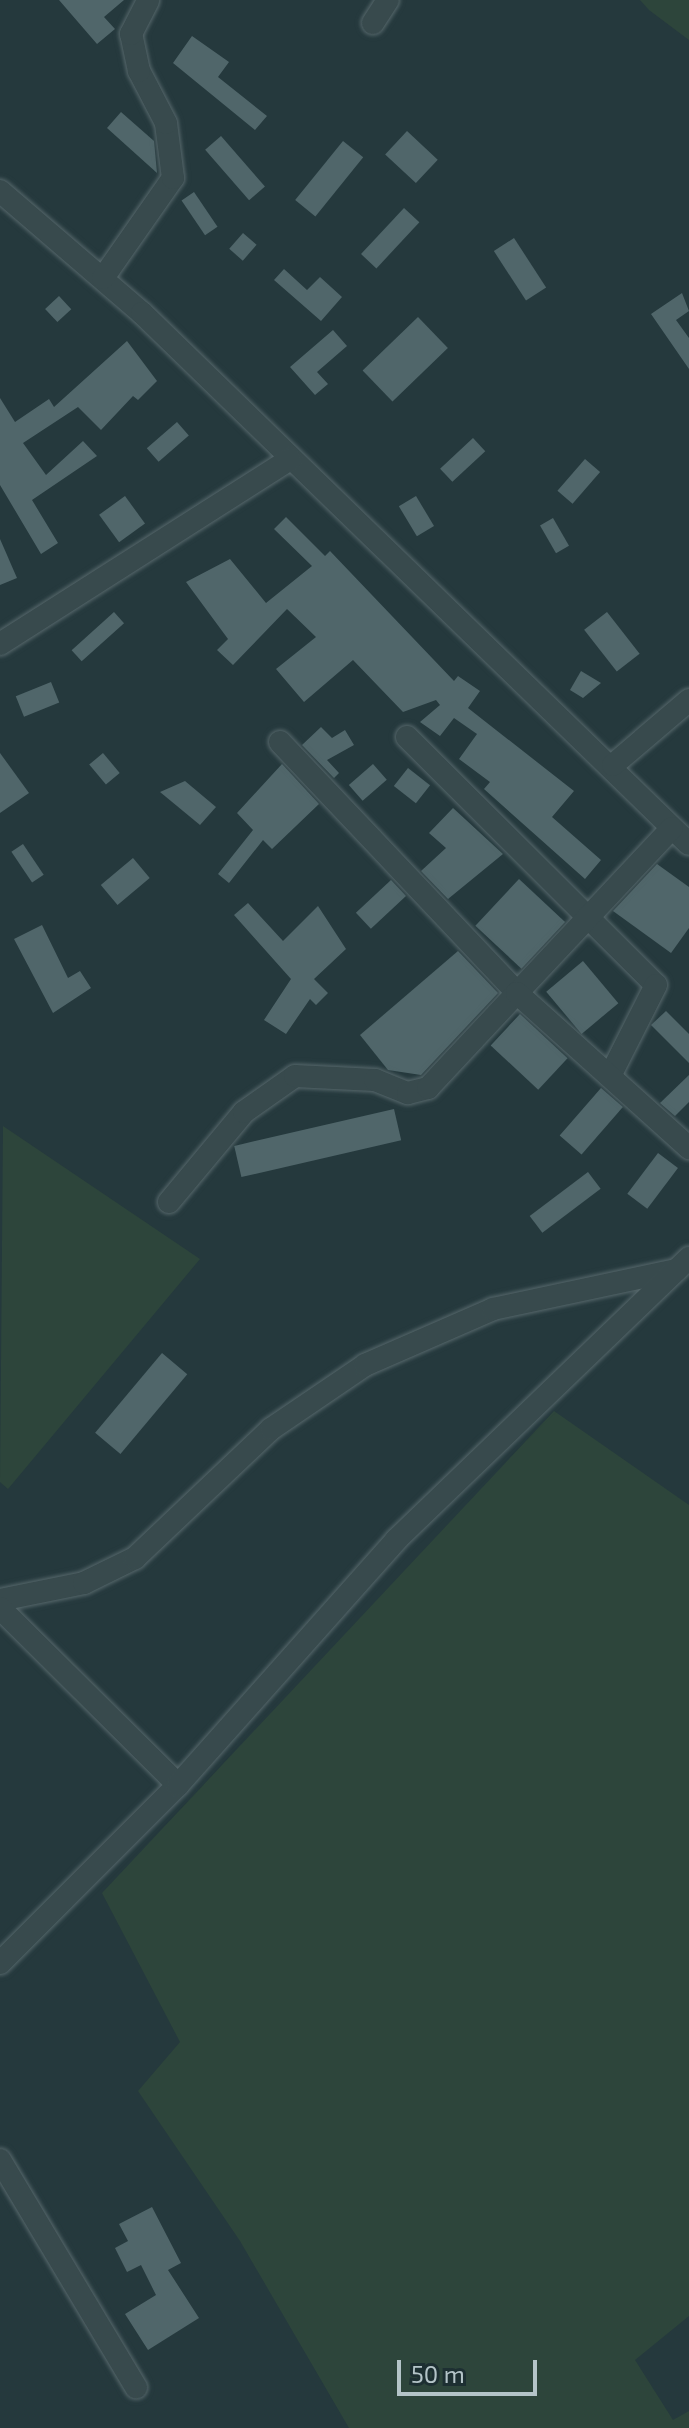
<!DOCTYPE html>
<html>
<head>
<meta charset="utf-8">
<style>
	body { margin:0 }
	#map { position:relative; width:689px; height:2428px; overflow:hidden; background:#25393d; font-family:"Exo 2",sans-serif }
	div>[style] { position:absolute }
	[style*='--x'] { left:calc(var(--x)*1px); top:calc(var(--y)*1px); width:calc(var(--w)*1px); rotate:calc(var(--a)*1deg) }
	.green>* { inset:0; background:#2d453b }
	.building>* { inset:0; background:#50666a; transform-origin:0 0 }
	.roads { filter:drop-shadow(0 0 2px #56676b) drop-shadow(0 0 2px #56676b) }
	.minor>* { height:22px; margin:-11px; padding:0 11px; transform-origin:11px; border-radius:11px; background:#384a4d }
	span { translate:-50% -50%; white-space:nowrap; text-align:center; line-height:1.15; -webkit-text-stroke:6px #1d2f32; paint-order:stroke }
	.scale { position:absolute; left:397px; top:2360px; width:140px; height:36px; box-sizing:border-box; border:4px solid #b4c4c8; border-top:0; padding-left:10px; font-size:24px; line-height:28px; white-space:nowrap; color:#b4c4c8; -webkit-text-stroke:6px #1d2f32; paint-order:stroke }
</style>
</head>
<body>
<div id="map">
	<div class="green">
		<i style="clip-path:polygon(640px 0,689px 0,689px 40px,649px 10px)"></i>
		<i style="clip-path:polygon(3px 1126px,200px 1259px,8px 1489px,0 1482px)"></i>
		<i style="clip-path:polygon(554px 1411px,689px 1505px,689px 2316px,635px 2360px,673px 2420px,689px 2411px,689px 2428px,349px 2428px,240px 2241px,138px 2091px,180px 2042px,102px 1893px)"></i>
	</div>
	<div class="building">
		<i style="clip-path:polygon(59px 0,124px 0,104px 17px,115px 29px,97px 44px)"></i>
		<i style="clip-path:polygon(192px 36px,229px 62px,218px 77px,267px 116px,255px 130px,173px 63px)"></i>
		<i style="clip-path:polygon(121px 112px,154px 141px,157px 173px,107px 128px)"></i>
		<i style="left:407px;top:131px;width:42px;height:32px;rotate:43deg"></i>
		<i style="left:221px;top:136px;width:67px;height:21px;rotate:49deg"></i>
		<i style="left:343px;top:141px;width:26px;height:76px;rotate:39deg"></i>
		<i style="left:194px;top:192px;width:42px;height:15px;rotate:56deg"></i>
		<i style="left:404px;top:208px;width:21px;height:63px;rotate:43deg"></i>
		<i style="left:243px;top:233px;width:18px;height:21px;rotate:41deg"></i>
		<i style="left:514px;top:238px;width:59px;height:24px;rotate:57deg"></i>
		<i style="clip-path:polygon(284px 269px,307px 290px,320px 277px,342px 297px,321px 321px,274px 280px)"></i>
		<i style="clip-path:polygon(682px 293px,689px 311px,676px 320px,689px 338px,689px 369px,651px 314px)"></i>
		<i style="left:59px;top:296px;width:18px;height:19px;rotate:47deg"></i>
		<i style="left:418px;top:317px;width:43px;height:77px;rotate:46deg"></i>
		<i style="clip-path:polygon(333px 330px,347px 346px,317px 372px,328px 384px,315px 395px,290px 367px)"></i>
		<i style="clip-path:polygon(127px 341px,157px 381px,138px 400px,133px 396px,101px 430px,78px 407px,23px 443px,46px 475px,83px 441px,97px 456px,32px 500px,58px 543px,41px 554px,0 485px,0 398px,15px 422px,49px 399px,54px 407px)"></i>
		<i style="left:177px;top:422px;width:18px;height:40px;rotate:49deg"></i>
		<i style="left:473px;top:438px;width:18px;height:45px;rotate:47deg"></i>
		<i style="left:585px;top:459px;width:20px;height:42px;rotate:41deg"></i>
		<i style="left:125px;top:496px;width:34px;height:32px;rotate:54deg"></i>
		<i style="left:416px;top:496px;width:35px;height:20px;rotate:59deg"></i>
		<i style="clip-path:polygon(286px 517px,325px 556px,330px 551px,454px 681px,458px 676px,480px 691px,468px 708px,574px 791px,552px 817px,601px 860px,585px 879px,484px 789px,490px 782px,459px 759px,477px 734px,454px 718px,440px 736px,420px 722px,440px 705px,436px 700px,403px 712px,353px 660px,304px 702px,276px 669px,316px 637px,287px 609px,233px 665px,217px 650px,228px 639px,186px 582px,230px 559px,266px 603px,312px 566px,274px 529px)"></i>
		<i style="left:553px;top:518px;width:32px;height:15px;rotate:60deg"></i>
		<i style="clip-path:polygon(0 539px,17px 578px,0 585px)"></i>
		<i style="left:114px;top:612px;width:15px;height:57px;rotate:48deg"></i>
		<i style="left:607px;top:612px;width:53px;height:29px;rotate:52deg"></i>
		<i style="clip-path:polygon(581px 671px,601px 683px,583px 698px,570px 690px)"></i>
		<i style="left:51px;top:682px;width:22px;height:38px;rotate:68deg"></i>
		<i style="clip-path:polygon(321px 727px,332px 738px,345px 730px,354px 745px,327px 760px,339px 773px,334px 778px,302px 745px)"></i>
		<i style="clip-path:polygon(0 753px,29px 793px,0 813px)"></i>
		<i style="left:103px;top:753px;width:26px;height:18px;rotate:50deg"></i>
		<i style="clip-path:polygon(282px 764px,319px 804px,272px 849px,263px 840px,229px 883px,218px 874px,253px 830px,237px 813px)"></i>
		<i style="left:373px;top:764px;width:21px;height:32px;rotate:49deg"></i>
		<i style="left:408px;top:768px;width:28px;height:23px;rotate:38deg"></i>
		<i style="clip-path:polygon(185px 781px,216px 807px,200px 825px,160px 792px)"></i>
		<i style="clip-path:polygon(453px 808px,503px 854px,448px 899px,421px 871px,446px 848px,429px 833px)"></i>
		<i style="left:23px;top:844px;width:37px;height:14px;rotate:56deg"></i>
		<i style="left:133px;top:858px;width:26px;height:42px;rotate:50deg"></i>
		<i style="clip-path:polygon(657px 864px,689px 887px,689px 928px,671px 953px,613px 911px)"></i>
		<i style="left:519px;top:879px;width:63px;height:64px;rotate:43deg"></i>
		<i style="left:391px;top:880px;width:22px;height:48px;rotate:47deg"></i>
		<i style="clip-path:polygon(248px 903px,283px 941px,318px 906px,346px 949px,314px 979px,328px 993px,316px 1005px,310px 999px,286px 1034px,264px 1020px,291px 979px,234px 915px)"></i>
		<i style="clip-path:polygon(42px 925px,68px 978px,80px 971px,91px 988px,53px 1013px,14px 939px)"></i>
		<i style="clip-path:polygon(458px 951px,498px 993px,421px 1075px,388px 1070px,360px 1035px)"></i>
		<i style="left:583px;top:961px;width:55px;height:48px;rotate:50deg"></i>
		<i style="clip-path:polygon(666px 1011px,689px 1034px,689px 1063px,651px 1025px)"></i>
		<i style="left:520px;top:1014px;width:65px;height:43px;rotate:43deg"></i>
		<i style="clip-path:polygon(689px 1075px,689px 1102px,675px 1116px,660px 1103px)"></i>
		<i style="left:601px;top:1088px;width:29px;height:63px;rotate:41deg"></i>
		<i style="left:394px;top:1109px;width:32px;height:164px;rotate:77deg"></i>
		<i style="left:658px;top:1153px;width:25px;height:51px;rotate:37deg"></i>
		<i style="left:588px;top:1172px;width:21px;height:73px;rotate:53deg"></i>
		<i style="left:162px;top:1353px;width:33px;height:104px;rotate:40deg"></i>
		<i style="clip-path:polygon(152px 2207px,181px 2263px,168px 2270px,199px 2318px,148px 2350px,125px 2314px,156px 2295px,141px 2265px,127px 2272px,115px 2248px,128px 2241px,119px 2224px)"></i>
	</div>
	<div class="roads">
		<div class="minor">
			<i style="--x:373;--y:23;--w:27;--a:-57"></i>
			<i style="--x:0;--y:191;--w:187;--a:40.7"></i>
			<i style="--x:142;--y:313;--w:762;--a:44.15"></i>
			<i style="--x:103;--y:278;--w:122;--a:-55"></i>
			<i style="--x:173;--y:178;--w:55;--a:-97.3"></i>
			<i style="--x:166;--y:123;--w:59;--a:-117.4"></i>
			<i style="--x:139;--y:71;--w:38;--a:-102"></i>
			<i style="--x:131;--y:34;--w:38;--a:-63"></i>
			<i style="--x:0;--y:644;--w:344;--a:-32.5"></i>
			<i style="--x:407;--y:737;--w:351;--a:44.9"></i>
			<i style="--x:656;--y:985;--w:97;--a:116.8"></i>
			<i style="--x:280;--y:742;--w:345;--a:46.6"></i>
			<i style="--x:517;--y:993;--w:226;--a:-46.8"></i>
			<i style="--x:613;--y:765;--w:100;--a:-40.5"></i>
			<i style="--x:169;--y:1202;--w:117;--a:-50.2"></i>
			<i style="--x:244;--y:1112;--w:62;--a:-35.2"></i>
			<i style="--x:295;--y:1076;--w:80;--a:2.9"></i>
			<i style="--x:375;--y:1080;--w:35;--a:22"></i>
			<i style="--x:408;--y:1093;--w:21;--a:-14"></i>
			<i style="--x:428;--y:1088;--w:130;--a:-46.9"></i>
			<i style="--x:517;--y:993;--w:232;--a:42"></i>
			<i style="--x:0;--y:1600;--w:86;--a:-11.4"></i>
			<i style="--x:84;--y:1583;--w:57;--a:-26.1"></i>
			<i style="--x:135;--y:1558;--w:187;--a:-43.5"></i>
			<i style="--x:271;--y:1429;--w:114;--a:-34.2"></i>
			<i style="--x:365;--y:1365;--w:140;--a:-23.6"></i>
			<i style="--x:493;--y:1309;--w:187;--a:-12"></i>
			<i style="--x:0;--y:1608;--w:251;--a:44.8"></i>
			<i style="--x:0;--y:1963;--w:252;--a:-45"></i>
			<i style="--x:178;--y:1785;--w:328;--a:-48.3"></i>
			<i style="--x:396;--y:1540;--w:407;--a:-43.9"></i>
			<i style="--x:0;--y:2160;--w:265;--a:59.1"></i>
		</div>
	</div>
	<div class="scale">50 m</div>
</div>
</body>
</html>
